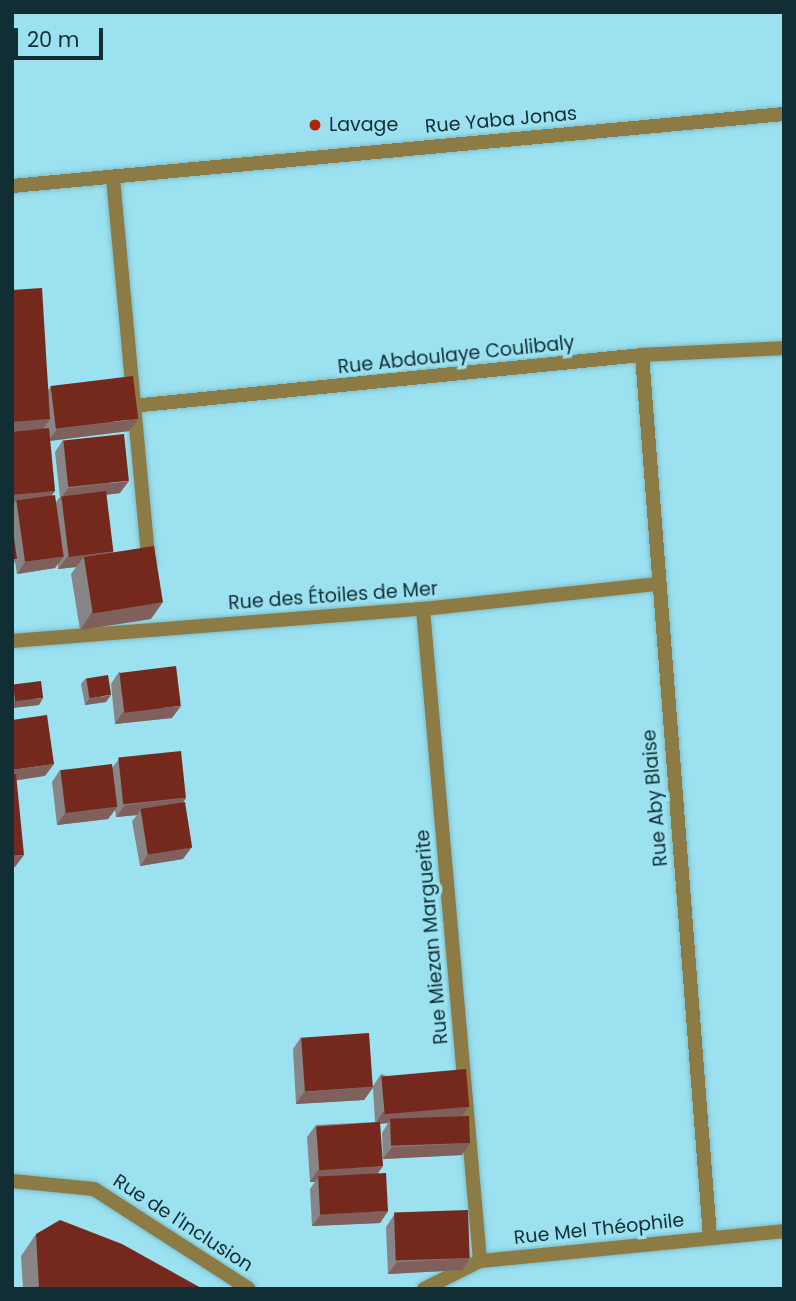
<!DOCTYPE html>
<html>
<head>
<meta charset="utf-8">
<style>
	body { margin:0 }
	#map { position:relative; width:796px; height:1301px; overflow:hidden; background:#9be1f0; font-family:Poppins,sans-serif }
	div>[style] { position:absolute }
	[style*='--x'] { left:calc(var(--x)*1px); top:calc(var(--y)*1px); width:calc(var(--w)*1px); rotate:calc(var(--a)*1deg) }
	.roads { filter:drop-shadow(0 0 2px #7fbdca) drop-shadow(0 0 2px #7fbdca) }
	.street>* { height:14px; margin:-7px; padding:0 7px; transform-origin:7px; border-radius:7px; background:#8d7b45 }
	.wall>* { inset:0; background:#888586 }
	.shaded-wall>* { inset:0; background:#80605c }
	.building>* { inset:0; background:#75291d; transform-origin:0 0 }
	.dots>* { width:19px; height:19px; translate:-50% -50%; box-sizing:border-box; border:4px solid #9be1f0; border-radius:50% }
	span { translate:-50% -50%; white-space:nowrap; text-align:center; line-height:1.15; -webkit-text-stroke:7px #9be1f0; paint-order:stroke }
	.street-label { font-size:19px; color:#112e34 }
	.poi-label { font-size:19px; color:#112e34 }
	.left { translate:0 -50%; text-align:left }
	.frame { position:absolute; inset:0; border:14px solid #112e34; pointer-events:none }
	.scale { position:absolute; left:14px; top:28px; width:89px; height:32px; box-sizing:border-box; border:4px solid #112e34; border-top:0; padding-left:9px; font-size:21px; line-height:24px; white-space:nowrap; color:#112e34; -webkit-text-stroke:5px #9be1f0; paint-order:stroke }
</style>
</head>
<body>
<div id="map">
	<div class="roads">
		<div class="street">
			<i style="--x:113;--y:178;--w:387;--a:84.7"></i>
			<i style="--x:12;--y:186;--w:775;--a:-5.33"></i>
			<i style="--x:642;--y:355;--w:885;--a:85.59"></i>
			<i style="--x:132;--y:406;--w:513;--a:-5.71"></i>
			<i style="--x:642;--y:355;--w:142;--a:-2.8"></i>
			<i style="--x:423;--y:609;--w:654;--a:85"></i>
			<i style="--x:12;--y:641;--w:412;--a:-4.5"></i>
			<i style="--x:423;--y:609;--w:234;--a:-6.1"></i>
			<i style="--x:12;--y:1181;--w:82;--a:5.6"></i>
			<i style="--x:94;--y:1189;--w:184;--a:32.8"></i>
			<i style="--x:424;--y:1289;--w:63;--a:-26.6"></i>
			<i style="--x:480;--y:1261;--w:305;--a:-5.6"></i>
		</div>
	</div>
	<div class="wall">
		<i style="clip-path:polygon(12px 290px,48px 390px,51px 386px,129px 431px,50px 441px,55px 491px,51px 496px,56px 502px,60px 497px,55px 452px,63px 440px,120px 493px,106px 495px,113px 552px,151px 619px,80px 630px,71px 574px,76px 567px,58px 569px,58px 564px,55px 568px,17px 574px,15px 562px,12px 565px)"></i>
		<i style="clip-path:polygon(119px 672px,172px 718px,115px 724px,111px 684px)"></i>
		<i style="clip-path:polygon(86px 678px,106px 702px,85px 705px,81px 684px)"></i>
		<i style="clip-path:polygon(13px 684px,39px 705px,12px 708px)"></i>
		<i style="clip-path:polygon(119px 759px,186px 798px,183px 802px,183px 859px,140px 866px,132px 821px,137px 815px,116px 817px,115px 810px,108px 819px,57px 825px,52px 782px,60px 770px,112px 768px)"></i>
		<i style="clip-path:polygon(301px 1037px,373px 1086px,381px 1074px,469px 1107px,462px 1117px,462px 1155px,383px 1159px,382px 1133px,388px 1123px,380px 1124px,378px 1174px,388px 1211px,380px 1223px,312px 1226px,310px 1189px,315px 1182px,310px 1182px,307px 1137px,316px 1125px,375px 1122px,373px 1088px,364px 1100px,296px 1104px,293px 1049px)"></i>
		<i style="clip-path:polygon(394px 1215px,470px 1258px,462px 1270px,388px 1274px,386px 1227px)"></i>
		<i style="clip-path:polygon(36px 1234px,203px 1289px,23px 1289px,21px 1256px)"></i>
	</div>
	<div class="shaded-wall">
		<i style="clip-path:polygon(50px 419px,38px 437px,12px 438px,12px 422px)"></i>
		<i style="clip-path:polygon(138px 419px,129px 431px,48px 441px,57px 429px)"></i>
		<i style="clip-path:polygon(129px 481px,120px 493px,60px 500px,68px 488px)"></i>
		<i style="clip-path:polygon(55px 491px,46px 503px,16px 501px,12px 506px,12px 495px)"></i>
		<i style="clip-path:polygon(113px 552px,84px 557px,76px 567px,58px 569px,67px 557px)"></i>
		<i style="clip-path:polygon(64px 556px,55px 568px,17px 574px,25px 562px)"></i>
		<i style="clip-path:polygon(163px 602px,151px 619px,80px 630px,92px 612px)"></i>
		<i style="clip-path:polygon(111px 695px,106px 702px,85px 705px,89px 699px)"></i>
		<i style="clip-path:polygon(43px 698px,39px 705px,12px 708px,12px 705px,15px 701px)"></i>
		<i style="clip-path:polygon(181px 706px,172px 718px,115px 724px,123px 712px)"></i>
		<i style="clip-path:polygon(54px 764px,45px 776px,12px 781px,12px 770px)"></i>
		<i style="clip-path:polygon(186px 798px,178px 810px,141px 809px,137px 815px,116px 817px,125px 805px)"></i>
		<i style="clip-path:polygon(117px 807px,108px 819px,57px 825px,65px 813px)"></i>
		<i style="clip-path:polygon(192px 847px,183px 859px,140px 866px,148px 854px)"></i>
		<i style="clip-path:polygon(24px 855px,15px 867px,12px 867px,12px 856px)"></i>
		<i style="clip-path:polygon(373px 1087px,364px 1100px,296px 1104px,304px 1092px)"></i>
		<i style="clip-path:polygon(469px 1107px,460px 1119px,390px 1121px,388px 1123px,375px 1124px,383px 1112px)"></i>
		<i style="clip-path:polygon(470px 1143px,462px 1155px,383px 1159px,392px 1147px)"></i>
		<i style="clip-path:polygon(383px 1166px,374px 1179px,318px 1177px,315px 1182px,310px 1182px,318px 1170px)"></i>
		<i style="clip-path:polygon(388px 1211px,380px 1223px,312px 1226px,321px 1214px)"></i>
		<i style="clip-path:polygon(470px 1258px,462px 1270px,388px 1274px,397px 1262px)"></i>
	</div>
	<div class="building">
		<i style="clip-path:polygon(42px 288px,50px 419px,12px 422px,12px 290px)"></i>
		<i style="left:133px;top:376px;width:43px;height:83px;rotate:83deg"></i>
		<i style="clip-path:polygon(49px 428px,55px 491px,12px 495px,12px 432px)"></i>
		<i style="left:124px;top:434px;width:47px;height:61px;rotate:84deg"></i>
		<i style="left:106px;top:491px;width:61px;height:45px;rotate:83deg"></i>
		<i style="left:55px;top:495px;width:62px;height:39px;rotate:82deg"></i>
		<i style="clip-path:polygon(12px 523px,17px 559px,12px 559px)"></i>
		<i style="left:154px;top:546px;width:57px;height:71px;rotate:81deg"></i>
		<i style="left:176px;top:666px;width:40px;height:57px;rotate:83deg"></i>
		<i style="left:108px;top:675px;width:20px;height:22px;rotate:81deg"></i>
		<i style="left:41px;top:681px;width:17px;height:28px;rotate:83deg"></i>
		<i style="clip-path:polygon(47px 715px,54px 764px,12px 770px,12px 720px)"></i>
		<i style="left:181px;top:751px;width:47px;height:63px;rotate:84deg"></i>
		<i style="left:112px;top:764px;width:43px;height:52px;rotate:83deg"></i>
		<i style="clip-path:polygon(12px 774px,16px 774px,24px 855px,12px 856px)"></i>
		<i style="left:185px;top:802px;width:46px;height:45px;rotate:81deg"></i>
		<i style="left:369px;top:1033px;width:54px;height:68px;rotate:86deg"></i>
		<i style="left:466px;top:1069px;width:38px;height:85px;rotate:85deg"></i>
		<i style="left:469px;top:1116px;width:27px;height:79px;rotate:88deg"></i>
		<i style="left:380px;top:1122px;width:44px;height:64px;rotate:86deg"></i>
		<i style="left:386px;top:1173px;width:38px;height:68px;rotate:87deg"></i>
		<i style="left:468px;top:1210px;width:48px;height:74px;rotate:88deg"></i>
		<i style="clip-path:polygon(60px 1220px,122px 1244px,203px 1289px,39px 1289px,36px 1234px)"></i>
	</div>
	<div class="dots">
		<i style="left:315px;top:125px;background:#b1240c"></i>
	</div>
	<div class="street-label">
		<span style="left:501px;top:120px;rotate:-5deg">Rue Yaba Jonas</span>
		<span style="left:456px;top:355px;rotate:-6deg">Rue Abdoulaye Coulibaly</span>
		<span style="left:333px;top:596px;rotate:-4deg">Rue des Étoiles de Mer</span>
		<span style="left:655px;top:798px;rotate:-95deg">Rue Aby Blaise</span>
		<span style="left:432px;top:937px;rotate:-95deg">Rue Miezan Marguerite</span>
		<span style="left:183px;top:1223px;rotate:33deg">Rue de l'Inclusion</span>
		<span style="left:599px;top:1229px;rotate:-6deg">Rue Mel Théophile</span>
	</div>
	<div class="poi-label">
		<span class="left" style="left:329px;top:125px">Lavage</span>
	</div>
	<div class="frame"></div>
	<div class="scale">20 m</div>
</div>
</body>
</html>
